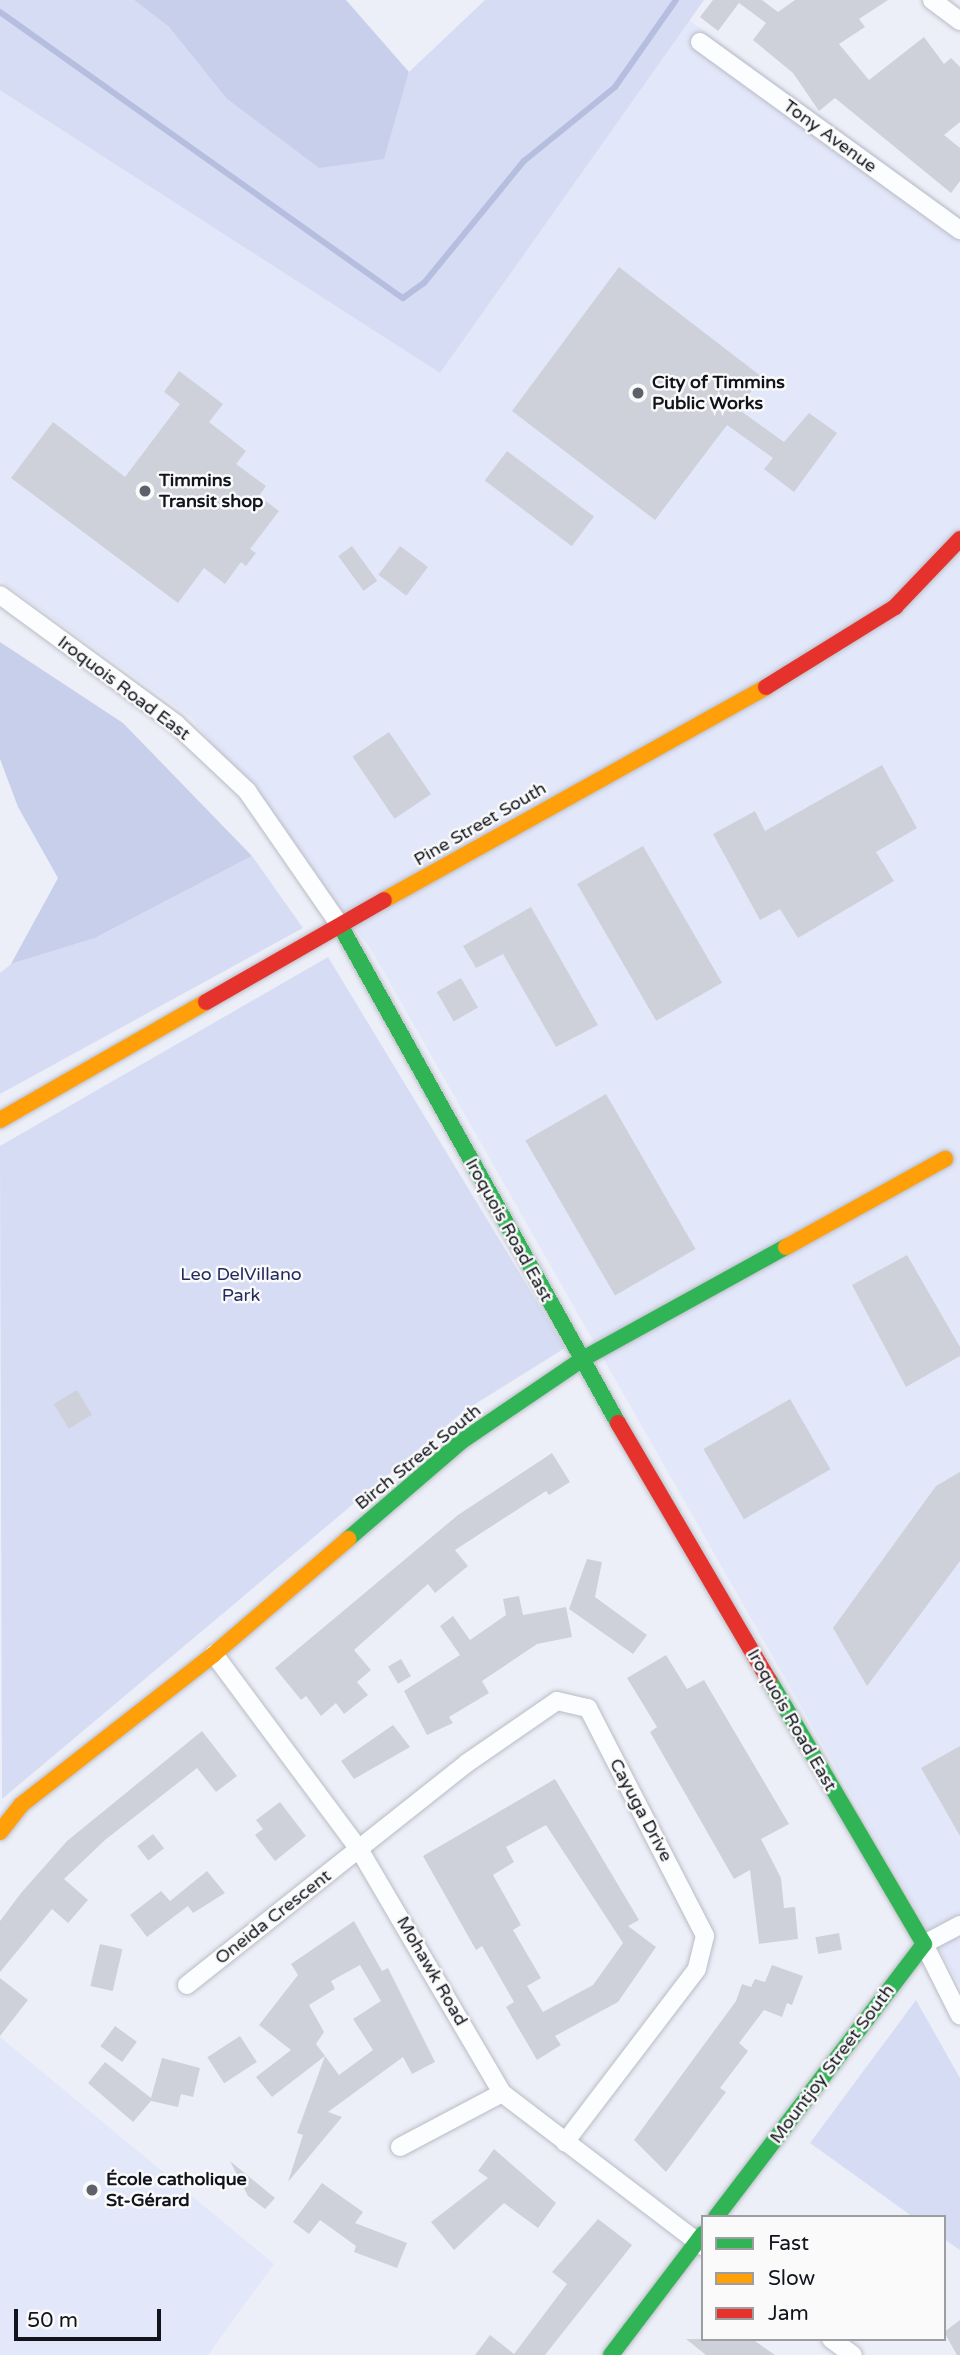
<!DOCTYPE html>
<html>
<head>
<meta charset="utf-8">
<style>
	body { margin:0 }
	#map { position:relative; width:960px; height:2355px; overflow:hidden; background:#edeff8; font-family:"Varela Round",sans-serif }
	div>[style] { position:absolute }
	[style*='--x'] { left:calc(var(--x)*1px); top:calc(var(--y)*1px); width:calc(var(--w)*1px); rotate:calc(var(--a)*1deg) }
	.built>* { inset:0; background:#e2e7fa }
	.green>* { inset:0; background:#d6dcf3 }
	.forest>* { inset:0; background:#c8cfeb }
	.stream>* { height:6px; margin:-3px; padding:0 3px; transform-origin:3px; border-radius:3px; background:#b6bee0 }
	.building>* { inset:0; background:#cfd1da; transform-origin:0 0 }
	.roads { filter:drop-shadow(0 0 2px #babcc5) drop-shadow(0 0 2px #babcc5) }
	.street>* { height:18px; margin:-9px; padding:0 9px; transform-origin:9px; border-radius:9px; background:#fcfdfe }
	.fast>* { height:16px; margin:-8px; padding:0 8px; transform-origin:8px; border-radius:8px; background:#30b455 }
	.slow>* { height:16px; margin:-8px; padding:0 8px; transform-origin:8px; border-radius:8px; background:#ff9f0a }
	.jam>* { height:16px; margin:-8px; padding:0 8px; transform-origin:8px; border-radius:8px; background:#e5322d }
	.dots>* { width:19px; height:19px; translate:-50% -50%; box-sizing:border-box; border:4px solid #fafafa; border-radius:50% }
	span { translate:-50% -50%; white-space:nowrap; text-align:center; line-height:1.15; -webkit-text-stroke:5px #fafafa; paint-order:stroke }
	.street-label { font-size:18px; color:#12141d }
	.poi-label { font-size:18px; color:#12141d; font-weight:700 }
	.left { translate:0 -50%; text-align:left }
	.park-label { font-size:18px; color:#23295e }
	.legend { position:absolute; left:701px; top:2215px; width:245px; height:126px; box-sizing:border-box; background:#fafafa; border:2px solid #9d9ea2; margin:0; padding:9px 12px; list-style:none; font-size:21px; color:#12141d }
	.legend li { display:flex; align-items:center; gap:14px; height:35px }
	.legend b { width:35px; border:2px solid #9d9ea2 }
	.scale { position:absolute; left:14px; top:2309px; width:147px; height:32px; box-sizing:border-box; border:4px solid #12141d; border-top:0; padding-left:9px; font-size:21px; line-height:24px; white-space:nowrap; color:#12141d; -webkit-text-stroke:5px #fafafa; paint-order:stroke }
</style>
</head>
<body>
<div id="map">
	<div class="built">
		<i style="clip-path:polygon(689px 20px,960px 216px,960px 1986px,370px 948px,191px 717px,0 580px,0 88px,440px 373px)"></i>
		<i style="clip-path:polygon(0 2037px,274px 2264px,208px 2355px,0 2355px)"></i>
	</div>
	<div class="green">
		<i style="clip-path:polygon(0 0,134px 0,169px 27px,226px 98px,384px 158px,409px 72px,485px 0,704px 0,440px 373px,0 90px)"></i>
		<i style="clip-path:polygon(252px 856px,303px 928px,0 1094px,0 973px,11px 964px,95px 938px)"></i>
		<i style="clip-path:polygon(328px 957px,565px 1348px,464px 1411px,2px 1799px,0 1146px)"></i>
		<i style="clip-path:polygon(916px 2000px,960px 2078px,960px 2250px,944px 2239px,944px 2217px,913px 2217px,810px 2143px)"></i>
	</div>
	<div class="forest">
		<i style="clip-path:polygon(134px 0,346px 0,409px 72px,384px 159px,319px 168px,226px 98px,169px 27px)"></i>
		<i style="clip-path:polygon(0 642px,123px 723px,252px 856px,95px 938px,11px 964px,58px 878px,18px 807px,0 759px)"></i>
	</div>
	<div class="stream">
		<i style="--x:0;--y:12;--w:494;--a:35.4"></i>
		<i style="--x:403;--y:298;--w:26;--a:-36"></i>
		<i style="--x:424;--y:283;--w:158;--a:-50.7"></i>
		<i style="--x:524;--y:161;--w:117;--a:-39.1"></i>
		<i style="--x:615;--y:87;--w:106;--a:-55"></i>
	</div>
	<div class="building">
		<i style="clip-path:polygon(713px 0,762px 0,778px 12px,795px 0,888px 0,859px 19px,865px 27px,839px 44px,869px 80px,924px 37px,944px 64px,951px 58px,960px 67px,960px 122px,944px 135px,960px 148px,960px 181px,951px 193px,835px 98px,819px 111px,793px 73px,753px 40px,766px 23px,739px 3px,718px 31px,700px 17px)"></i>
		<i style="clip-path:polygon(619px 267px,762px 377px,738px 409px,784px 442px,809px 413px,837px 433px,794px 492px,764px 469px,773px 458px,727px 425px,655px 520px,512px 411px)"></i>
		<i style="clip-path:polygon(179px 371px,223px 404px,209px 422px,246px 451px,236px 464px,266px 486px,259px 496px,279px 511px,250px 549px,256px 553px,246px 566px,241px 562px,225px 584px,204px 568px,178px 603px,11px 478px,53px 422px,125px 477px,180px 404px,164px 392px)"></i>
		<i style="left:507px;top:451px;width:109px;height:37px;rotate:37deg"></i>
		<i style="left:352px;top:546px;width:43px;height:17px;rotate:54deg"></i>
		<i style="left:400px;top:546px;width:35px;height:36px;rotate:37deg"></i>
		<i style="left:389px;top:732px;width:75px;height:44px;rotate:56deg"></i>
		<i style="clip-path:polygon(882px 765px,917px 828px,876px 852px,894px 881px,798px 938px,780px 909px,760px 920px,713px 834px,755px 811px,765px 831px)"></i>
		<i style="left:643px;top:846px;width:158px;height:76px;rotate:60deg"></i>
		<i style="clip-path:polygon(531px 907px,598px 1025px,556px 1047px,503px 954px,476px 968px,463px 946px)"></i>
		<i style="left:461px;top:978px;width:34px;height:28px;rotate:60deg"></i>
		<i style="left:606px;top:1094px;width:179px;height:93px;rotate:60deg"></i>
		<i style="clip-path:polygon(907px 1255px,960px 1347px,960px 1356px,906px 1387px,852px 1285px)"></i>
		<i style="left:77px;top:1390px;width:29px;height:27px;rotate:59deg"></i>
		<i style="left:790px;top:1399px;width:81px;height:100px;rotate:60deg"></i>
		<i style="clip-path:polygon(552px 1453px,570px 1482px,549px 1495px,546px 1491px,455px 1550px,468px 1566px,435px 1593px,428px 1584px,354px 1650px,371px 1670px,357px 1682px,368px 1695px,344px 1714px,336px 1703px,321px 1716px,306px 1696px,301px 1700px,275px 1668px,458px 1515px)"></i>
		<i style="clip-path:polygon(960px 1472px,960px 1561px,867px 1686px,833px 1628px,936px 1486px)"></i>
		<i style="clip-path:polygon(587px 1559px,602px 1562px,595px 1597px,647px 1635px,633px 1654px,569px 1609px)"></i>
		<i style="clip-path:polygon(519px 1596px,523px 1615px,566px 1607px,572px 1637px,537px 1644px,482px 1681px,489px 1693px,449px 1717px,453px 1723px,427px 1735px,404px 1691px,460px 1655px,440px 1626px,453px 1616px,470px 1640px,506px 1615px,503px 1599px)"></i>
		<i style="clip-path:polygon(666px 1655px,687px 1689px,704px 1680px,789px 1824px,761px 1839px,781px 1878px,784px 1908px,795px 1907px,798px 1939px,759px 1944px,750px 1870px,734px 1879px,650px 1732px,657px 1727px,627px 1678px)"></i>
		<i style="left:401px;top:1659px;width:20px;height:15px;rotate:60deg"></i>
		<i style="clip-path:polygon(393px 1725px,410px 1747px,354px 1779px,341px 1761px)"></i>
		<i style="clip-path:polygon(202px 1731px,237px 1776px,216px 1792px,197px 1768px,105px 1840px,64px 1879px,88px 1900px,68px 1923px,52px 1909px,0 1972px,0 1921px,21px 1893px,67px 1841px)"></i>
		<i style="clip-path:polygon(960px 1746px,960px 1836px,921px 1768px)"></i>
		<i style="clip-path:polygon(evenodd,555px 1779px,639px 1920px,628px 1926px,656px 1947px,618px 2002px,555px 2036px,561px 2045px,537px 2060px,506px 2007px,514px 2002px,482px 1946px,476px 1950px,423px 1856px,555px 1779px,546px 1825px,623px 1943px,593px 1985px,543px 2012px,527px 1986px,541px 1978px,513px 1930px,521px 1925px,493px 1875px,514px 1862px,506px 1847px,546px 1825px)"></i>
		<i style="clip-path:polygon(280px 1802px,306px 1836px,275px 1861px,255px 1835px,263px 1829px,256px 1820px)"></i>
		<i style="left:153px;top:1834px;width:18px;height:20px;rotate:52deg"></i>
		<i style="clip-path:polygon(207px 1871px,225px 1893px,193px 1913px,188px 1906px,147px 1937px,130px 1915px,161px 1891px,170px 1901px)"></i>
		<i style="clip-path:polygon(354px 1921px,382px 1971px,388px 1968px,435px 2062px,412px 2074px,403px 2057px,328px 2112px,342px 2117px,288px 2182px,303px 2135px,297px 2133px,325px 2056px,339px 2075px,373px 2050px,353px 2019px,381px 2001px,360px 1965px,331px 1981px,335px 1989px,309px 2005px,324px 2032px,316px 2044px,325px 2056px,272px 2097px,256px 2077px,291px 2050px,259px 2025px,298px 1975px,291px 1964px)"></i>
		<i style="left:839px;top:1933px;width:17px;height:24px;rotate:80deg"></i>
		<i style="left:100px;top:1944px;width:23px;height:43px;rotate:13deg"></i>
		<i style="clip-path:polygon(772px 1965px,803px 1976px,792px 2005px,787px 2003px,782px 2017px,764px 2010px,739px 2043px,748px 2051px,720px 2088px,726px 2092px,666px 2172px,634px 2140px,736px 2001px,742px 1984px,751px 1987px,755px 1979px,765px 1982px)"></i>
		<i style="clip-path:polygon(0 1978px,28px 2000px,0 2036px)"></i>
		<i style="left:115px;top:2026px;width:27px;height:25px;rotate:36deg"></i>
		<i style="left:240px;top:2036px;width:31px;height:39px;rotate:57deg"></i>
		<i style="clip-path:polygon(162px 2058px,200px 2068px,193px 2097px,181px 2094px,178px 2107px,151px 2101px,133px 2122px,88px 2083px,105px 2062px,151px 2098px)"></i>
		<i style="clip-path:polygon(494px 2149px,556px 2203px,538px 2228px,504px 2203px,454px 2250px,431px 2222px,488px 2178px,478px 2171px)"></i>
		<i style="clip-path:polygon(230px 2161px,275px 2198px,265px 2209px,248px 2196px)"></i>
		<i style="clip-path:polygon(322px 2183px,363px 2212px,355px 2223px,407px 2243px,397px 2268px,354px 2252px,356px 2246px,320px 2220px,309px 2234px,293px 2222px)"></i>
		<i style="clip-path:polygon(598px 2219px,632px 2245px,545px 2355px,475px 2355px,490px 2335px,514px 2354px,567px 2284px,552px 2272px)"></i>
		<i style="clip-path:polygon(960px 2320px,960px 2355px,957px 2355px,944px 2332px)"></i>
		<i style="clip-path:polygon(686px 2339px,752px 2339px,775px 2355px,706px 2355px)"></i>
	</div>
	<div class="roads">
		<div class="street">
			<i style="--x:932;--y:0;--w:35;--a:37"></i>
			<i style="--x:700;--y:42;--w:321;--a:35.9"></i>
			<i style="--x:0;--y:595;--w:218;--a:36.2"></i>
			<i style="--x:176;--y:724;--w:98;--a:43.3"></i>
			<i style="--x:247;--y:791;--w:165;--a:55.3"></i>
			<i style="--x:214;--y:1654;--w:243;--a:53.4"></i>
			<i style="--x:359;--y:1849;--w:283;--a:59.6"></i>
			<i style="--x:502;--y:2093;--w:253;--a:37.3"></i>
			<i style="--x:960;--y:1925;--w:41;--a:152.2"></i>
			<i style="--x:924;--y:1944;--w:80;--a:63.4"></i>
			<i style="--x:187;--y:1985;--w:357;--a:-38.4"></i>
			<i style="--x:467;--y:1763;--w:109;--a:-34.6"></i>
			<i style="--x:557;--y:1701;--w:32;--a:13"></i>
			<i style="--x:588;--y:1708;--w:256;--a:62.8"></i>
			<i style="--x:705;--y:1936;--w:34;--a:104"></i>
			<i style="--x:697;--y:1969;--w:218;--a:127.3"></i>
			<i style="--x:400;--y:2147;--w:115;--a:-27.9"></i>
			<i style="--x:831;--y:2339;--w:27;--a:36"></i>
		</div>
		<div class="fast">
			<i style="--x:341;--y:927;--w:568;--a:60.82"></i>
			<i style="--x:348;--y:1539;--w:150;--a:-40.7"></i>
			<i style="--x:462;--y:1441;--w:144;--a:-34.2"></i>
			<i style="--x:581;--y:1360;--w:234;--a:-28.9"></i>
			<i style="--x:716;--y:2217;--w:343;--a:-52.7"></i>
			<i style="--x:924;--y:1944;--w:306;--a:-120.4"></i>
			<i style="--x:611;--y:2355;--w:152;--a:-52.8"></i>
		</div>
		<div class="slow">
			<i style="--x:384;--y:900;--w:437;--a:-29.1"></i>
			<i style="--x:0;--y:1120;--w:237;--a:-29.8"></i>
			<i style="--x:786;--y:1247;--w:182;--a:-29"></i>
			<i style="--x:0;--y:1832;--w:34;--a:-52"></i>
			<i style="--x:21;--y:1805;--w:245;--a:-38"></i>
			<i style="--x:214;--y:1654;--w:177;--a:-40.6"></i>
		</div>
		<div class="jam">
			<i style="--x:766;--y:687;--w:152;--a:-31.8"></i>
			<i style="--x:895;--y:607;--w:94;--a:-46.3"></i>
			<i style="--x:206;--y:1002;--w:205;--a:-29.8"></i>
			<i style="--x:618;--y:1423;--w:298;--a:59.6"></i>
		</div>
	</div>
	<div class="dots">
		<i style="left:638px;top:393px;background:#5f616a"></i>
		<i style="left:145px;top:491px;background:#5f616a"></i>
		<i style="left:92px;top:2190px;background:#5f616a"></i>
	</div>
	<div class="street-label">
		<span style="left:830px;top:136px;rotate:36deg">Tony Avenue</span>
		<span style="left:124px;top:688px;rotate:37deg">Iroquois Road East</span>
		<span style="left:480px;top:824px;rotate:-30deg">Pine Street South</span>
		<span style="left:509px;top:1230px;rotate:61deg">Iroquois Road East</span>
		<span style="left:418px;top:1457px;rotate:-39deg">Birch Street South</span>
		<span style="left:792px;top:1720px;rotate:60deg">Iroquois Road East</span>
		<span style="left:641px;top:1810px;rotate:62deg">Cayuga Drive</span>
		<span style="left:273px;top:1917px;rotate:-38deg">Oneida Crescent</span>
		<span style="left:432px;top:1971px;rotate:60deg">Mohawk Road</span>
		<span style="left:832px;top:2064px;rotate:-53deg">Mountjoy Street South</span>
	</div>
	<div class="poi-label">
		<span class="left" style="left:652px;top:393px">City of Timmins<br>Public Works</span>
		<span class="left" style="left:159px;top:491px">Timmins<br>Transit shop</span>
		<span class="left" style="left:106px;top:2190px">École catholique<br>St-Gérard</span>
	</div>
	<div class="park-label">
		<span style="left:241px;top:1285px">Leo DelVillano<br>Park</span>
	</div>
	<ul class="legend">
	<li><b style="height:9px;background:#30b455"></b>Fast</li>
	<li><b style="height:9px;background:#ff9f0a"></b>Slow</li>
	<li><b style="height:9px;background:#e5322d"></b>Jam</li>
	</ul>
	<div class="scale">50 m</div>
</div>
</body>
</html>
